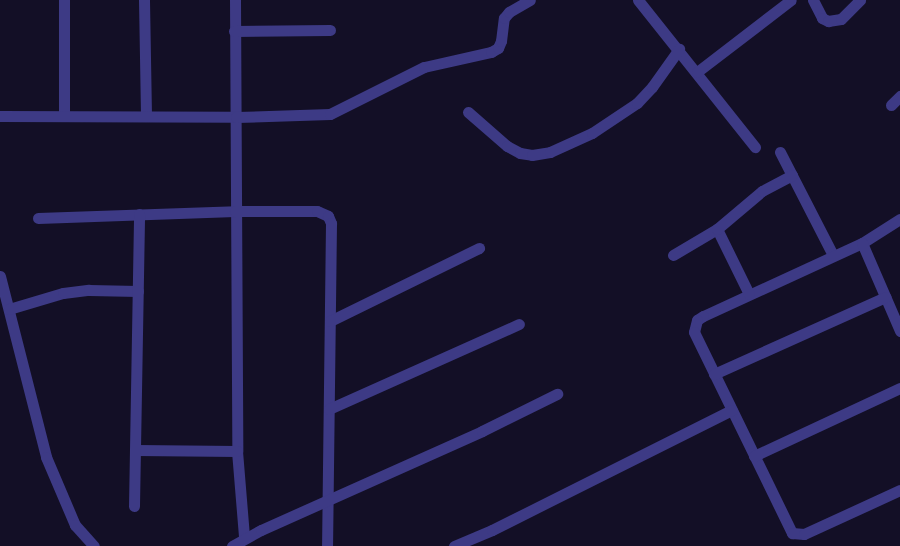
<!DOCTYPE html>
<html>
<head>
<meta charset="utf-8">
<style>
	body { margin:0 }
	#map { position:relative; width:900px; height:546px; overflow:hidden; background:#130f26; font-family:"Open Sans",sans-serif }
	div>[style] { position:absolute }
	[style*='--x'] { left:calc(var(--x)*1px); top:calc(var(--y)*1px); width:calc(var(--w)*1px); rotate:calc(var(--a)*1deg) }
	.minor>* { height:11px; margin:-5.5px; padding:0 5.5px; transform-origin:5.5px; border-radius:5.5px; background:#3d3a85 }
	span { translate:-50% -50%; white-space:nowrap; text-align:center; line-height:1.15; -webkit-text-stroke:4px #130f26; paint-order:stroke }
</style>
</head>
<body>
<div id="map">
	<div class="minor">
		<i style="--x:64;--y:0;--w:116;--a:90"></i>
		<i style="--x:144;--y:0;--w:116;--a:89"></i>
		<i style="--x:235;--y:0;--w:451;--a:89.7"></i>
		<i style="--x:237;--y:451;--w:86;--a:85.3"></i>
		<i style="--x:638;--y:0;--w:188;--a:51.5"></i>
		<i style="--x:813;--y:0;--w:20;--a:63"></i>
		<i style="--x:822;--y:18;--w:7;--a:27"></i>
		<i style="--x:828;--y:21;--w:13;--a:-9"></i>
		<i style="--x:841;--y:19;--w:27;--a:-45"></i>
		<i style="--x:234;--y:31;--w:96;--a:-0.6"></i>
		<i style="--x:697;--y:72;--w:118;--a:-37.5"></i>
		<i style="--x:891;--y:105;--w:13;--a:-45"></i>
		<i style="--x:468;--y:112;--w:52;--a:41.1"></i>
		<i style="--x:507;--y:146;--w:15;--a:28"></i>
		<i style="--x:520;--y:153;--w:12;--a:9"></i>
		<i style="--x:532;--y:155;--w:18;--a:-9"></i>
		<i style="--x:550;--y:152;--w:46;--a:-24.3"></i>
		<i style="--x:592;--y:133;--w:54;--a:-33.7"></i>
		<i style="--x:637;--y:103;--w:22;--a:-47"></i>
		<i style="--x:652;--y:87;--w:47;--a:-54.6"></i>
		<i style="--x:0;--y:116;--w:236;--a:0.2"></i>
		<i style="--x:236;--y:117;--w:94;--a:-1.8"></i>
		<i style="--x:330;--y:114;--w:105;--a:-26.6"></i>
		<i style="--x:424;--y:67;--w:69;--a:-12.6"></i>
		<i style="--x:491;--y:52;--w:8;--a:-30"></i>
		<i style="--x:498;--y:48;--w:8;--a:-67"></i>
		<i style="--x:501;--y:41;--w:23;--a:-83"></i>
		<i style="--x:504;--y:18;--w:8;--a:-50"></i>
		<i style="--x:509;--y:12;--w:24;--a:-30"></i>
		<i style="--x:780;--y:152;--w:116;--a:62.8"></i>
		<i style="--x:38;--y:218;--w:197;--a:-2"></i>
		<i style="--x:235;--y:211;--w:82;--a:0"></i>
		<i style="--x:317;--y:211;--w:12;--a:24"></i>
		<i style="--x:328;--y:216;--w:8;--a:67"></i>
		<i style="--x:331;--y:223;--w:323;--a:90.7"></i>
		<i style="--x:900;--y:219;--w:45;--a:147.7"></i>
		<i style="--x:862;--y:243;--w:175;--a:155.3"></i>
		<i style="--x:703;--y:316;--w:7;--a:146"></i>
		<i style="--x:697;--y:320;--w:12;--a:104"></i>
		<i style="--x:694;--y:332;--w:224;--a:64"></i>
		<i style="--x:792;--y:533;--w:12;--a:5"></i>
		<i style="--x:804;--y:534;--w:106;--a:-24.6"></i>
		<i style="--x:717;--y:229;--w:72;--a:63.8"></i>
		<i style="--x:862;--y:243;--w:96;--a:66.6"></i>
		<i style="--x:673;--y:255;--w:51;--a:-30.6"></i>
		<i style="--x:717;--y:229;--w:59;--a:-40.2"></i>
		<i style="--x:762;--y:191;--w:34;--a:-28"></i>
		<i style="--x:0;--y:276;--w:187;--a:75.7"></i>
		<i style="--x:46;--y:457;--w:74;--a:66.9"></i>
		<i style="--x:75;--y:525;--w:28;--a:48"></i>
		<i style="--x:9;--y:309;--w:56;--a:-16.5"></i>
		<i style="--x:63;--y:293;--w:26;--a:-7"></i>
		<i style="--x:89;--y:290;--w:49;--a:1.2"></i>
		<i style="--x:330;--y:321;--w:166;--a:-26.1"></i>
		<i style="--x:714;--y:374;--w:188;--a:-24.2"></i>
		<i style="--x:329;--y:409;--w:208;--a:-24.1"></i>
		<i style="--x:136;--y:450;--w:101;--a:0.6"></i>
		<i style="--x:754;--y:456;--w:161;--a:-25"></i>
		<i style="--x:134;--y:506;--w:292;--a:-89"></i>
		<i style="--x:232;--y:546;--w:33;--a:-29"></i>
		<i style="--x:261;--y:530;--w:242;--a:-24.1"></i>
		<i style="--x:482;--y:431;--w:84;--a:-26.3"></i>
		<i style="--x:454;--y:546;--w:41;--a:-22.8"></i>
		<i style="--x:492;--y:530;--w:268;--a:-26.6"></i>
	</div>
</div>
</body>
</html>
